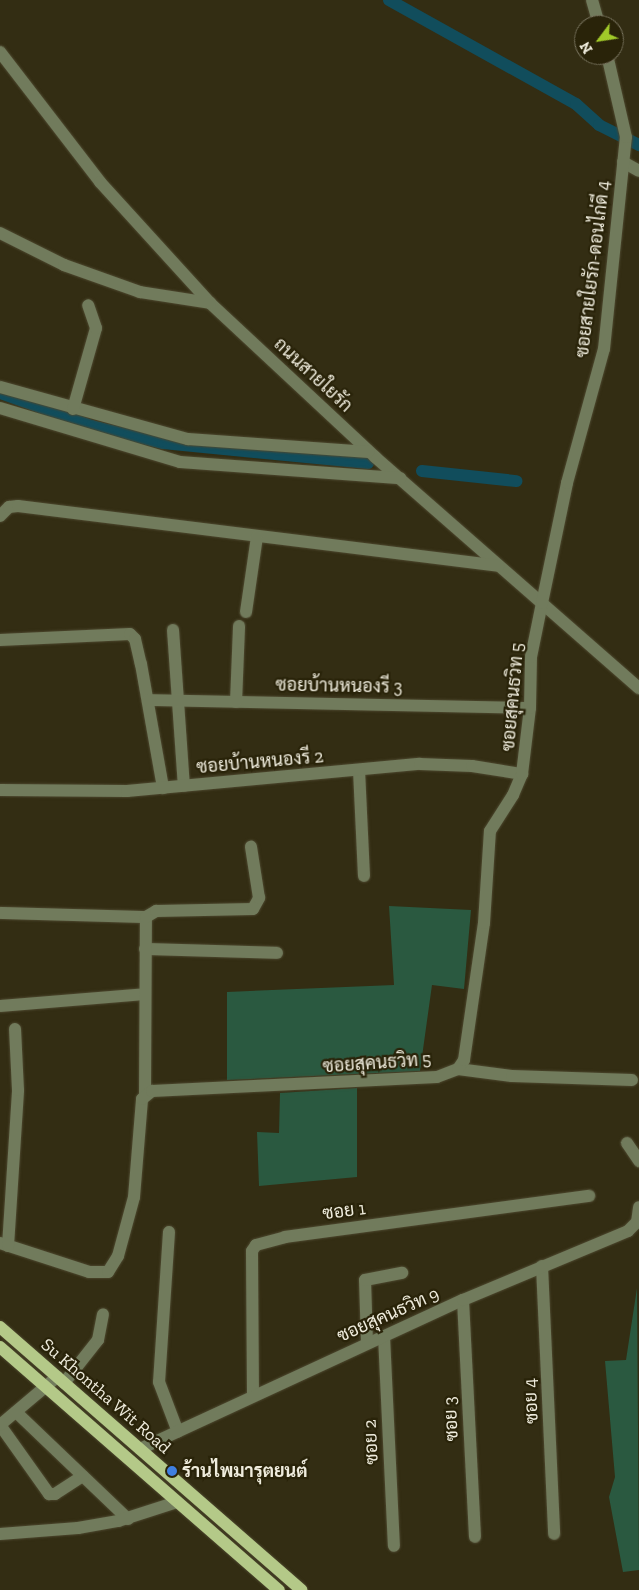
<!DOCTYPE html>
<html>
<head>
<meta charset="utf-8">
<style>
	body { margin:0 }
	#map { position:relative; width:639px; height:1590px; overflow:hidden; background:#332d13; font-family:"Zilla Slab",Sarabun,serif }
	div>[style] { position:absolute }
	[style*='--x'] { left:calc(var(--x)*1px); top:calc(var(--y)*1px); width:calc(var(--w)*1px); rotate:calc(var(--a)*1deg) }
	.green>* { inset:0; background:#2a5940 }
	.canal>* { height:12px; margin:-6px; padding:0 6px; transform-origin:6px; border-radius:6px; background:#114d5c }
	.roads { filter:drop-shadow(0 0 1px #4d482f) drop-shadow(0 0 1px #4d482f) }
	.minor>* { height:12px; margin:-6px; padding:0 6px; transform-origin:6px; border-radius:6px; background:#717b5c }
	.major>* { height:12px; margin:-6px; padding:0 6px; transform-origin:6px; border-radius:6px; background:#b4c988 }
	.dots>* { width:14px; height:14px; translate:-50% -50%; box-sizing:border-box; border:2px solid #292309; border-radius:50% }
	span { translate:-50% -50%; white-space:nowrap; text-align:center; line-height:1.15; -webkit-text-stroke:4.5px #292309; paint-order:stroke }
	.street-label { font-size:18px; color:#efecdd }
	.poi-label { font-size:18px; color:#efecdd; font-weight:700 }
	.left { translate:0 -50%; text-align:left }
	.north { position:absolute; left:574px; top:15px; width:50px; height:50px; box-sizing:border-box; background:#292309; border:1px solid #78735e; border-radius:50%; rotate:239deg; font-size:14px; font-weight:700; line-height:20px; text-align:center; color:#efecdd }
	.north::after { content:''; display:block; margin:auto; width:18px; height:22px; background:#a1c929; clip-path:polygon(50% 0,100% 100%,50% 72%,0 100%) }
</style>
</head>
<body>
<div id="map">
	<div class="green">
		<i style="clip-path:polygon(389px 906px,471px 910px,464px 989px,432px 985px,420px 1071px,227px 1080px,227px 992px,394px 985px)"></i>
		<i style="clip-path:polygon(357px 1088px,357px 1177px,259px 1186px,257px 1132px,279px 1133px,280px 1093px)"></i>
		<i style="clip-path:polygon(637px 1288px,639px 1570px,623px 1572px,609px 1497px,615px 1477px,605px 1361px,626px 1360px)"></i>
	</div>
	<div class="canal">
		<i style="--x:389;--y:0;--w:214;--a:29.1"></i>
		<i style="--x:576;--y:104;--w:31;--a:42"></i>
		<i style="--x:599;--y:125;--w:45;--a:26.6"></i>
		<i style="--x:0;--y:393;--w:98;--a:19.7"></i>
		<i style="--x:92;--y:426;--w:73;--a:13.5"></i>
		<i style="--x:163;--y:443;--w:206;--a:5.6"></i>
		<i style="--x:422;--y:471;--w:95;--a:6.1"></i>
	</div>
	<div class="roads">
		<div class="minor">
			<i style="--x:592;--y:0;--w:26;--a:74"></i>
			<i style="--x:0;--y:52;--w:164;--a:52.4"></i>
			<i style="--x:100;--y:182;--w:164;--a:47.7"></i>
			<i style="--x:210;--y:303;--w:226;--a:43"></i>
			<i style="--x:375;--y:457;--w:351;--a:41.2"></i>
			<i style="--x:623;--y:162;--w:18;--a:29"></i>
			<i style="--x:0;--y:233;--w:72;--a:26.6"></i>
			<i style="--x:64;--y:265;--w:81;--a:19.6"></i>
			<i style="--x:140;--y:292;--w:71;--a:8.9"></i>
			<i style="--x:0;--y:387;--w:195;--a:15.5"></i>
			<i style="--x:188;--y:439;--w:181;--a:4.1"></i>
			<i style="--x:0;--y:408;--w:188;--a:16.7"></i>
			<i style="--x:180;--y:462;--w:221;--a:4.2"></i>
			<i style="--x:73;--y:409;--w:84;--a:-74.1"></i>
			<i style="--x:96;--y:328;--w:24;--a:-109"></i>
			<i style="--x:0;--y:516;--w:13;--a:-45"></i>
			<i style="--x:9;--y:507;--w:9;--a:-6"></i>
			<i style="--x:18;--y:506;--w:484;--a:7.1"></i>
			<i style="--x:246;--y:612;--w:76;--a:-81.7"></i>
			<i style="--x:173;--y:630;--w:156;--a:86"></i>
			<i style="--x:0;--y:640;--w:130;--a:-2.6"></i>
			<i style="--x:130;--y:634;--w:7;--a:45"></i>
			<i style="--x:135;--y:639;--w:26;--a:77"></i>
			<i style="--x:141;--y:664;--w:126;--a:79.9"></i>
			<i style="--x:148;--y:700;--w:382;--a:1.2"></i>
			<i style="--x:236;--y:702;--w:76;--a:-87.7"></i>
			<i style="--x:359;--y:770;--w:106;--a:87.3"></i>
			<i style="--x:0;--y:790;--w:127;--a:0.5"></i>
			<i style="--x:127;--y:791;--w:294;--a:-5.3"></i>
			<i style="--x:420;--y:764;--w:52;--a:2.2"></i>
			<i style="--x:472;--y:766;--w:51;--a:9.1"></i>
			<i style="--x:0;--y:913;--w:146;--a:1.6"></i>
			<i style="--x:145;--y:949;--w:132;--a:1.7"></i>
			<i style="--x:0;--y:1006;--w:145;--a:-4.7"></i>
			<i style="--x:458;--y:1069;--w:54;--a:7.4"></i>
			<i style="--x:512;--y:1076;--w:120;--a:1.9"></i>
			<i style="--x:145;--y:1095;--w:178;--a:-89.7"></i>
			<i style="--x:146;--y:917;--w:12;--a:-31"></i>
			<i style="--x:156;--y:911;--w:97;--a:-1.2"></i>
			<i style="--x:253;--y:909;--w:13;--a:-61"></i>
			<i style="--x:259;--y:898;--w:52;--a:-98.9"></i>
			<i style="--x:627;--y:1143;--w:22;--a:56"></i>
			<i style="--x:169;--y:1232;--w:150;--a:93.8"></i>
			<i style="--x:159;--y:1382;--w:53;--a:69.2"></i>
			<i style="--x:0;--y:1243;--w:94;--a:18"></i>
			<i style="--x:89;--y:1272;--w:19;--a:0"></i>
			<i style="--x:108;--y:1272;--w:19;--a:-58"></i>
			<i style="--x:118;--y:1256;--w:61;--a:-74.8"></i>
			<i style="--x:134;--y:1197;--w:98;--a:-85.3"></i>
			<i style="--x:142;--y:1099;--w:13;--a:-39"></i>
			<i style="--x:152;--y:1091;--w:285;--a:-2.8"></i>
			<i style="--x:437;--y:1077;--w:22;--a:-21"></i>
			<i style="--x:458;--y:1069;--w:11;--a:-56"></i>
			<i style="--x:464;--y:1060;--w:138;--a:-81.7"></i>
			<i style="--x:484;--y:923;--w:92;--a:-86.3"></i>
			<i style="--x:490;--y:831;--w:43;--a:-57.4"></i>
			<i style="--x:513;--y:795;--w:23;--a:-67"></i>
			<i style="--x:522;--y:774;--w:66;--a:-83.1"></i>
			<i style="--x:530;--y:708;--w:51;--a:-88.9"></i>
			<i style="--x:531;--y:657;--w:55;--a:-78.5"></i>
			<i style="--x:542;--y:603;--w:123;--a:-78.2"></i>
			<i style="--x:567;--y:483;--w:139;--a:-74.6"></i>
			<i style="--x:604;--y:349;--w:213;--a:-84.1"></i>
			<i style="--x:626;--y:137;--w:84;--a:-103"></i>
			<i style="--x:8;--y:1246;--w:156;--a:-86.3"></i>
			<i style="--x:18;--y:1090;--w:61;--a:-92.8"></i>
			<i style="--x:542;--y:1266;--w:268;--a:87.4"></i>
			<i style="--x:463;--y:1300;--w:237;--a:87.1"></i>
			<i style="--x:384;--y:1336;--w:210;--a:87.3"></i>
			<i style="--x:367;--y:1343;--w:63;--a:-91.8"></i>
			<i style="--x:365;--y:1280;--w:38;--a:-11"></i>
			<i style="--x:64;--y:1383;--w:55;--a:-51.7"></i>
			<i style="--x:98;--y:1340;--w:26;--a:-79"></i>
			<i style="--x:253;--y:1396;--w:145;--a:-90.4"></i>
			<i style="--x:252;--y:1251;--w:7;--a:-56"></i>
			<i style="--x:256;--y:1245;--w:30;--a:-15"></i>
			<i style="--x:285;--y:1237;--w:307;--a:-7.7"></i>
			<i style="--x:16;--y:1412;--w:155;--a:43.7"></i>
			<i style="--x:0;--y:1425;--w:85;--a:54.6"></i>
			<i style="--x:49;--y:1494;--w:6;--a:0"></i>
			<i style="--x:55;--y:1494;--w:33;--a:-33"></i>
			<i style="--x:0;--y:1425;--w:75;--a:-40.1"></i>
			<i style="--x:140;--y:1449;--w:356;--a:-24.8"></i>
			<i style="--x:463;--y:1300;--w:179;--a:-22.7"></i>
			<i style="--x:628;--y:1231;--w:13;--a:-45"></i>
			<i style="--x:637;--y:1222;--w:15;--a:-82"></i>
			<i style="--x:0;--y:1534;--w:78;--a:-4.4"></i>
			<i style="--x:78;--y:1528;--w:41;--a:-9.9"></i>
			<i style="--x:118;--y:1521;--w:62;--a:-17.9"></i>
		</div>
		<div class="major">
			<i style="--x:0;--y:1327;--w:400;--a:41.1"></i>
			<i style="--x:0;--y:1347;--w:370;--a:41.1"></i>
		</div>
	</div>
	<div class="dots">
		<i style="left:172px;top:1471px;background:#3f7fe0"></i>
	</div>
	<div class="street-label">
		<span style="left:593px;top:269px;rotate:-83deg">ซอยสายใยรัก-ดอนไก่ดี 4</span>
		<span style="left:313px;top:375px;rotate:43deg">ถนนสายใยรัก</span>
		<span style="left:339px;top:686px;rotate:1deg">ซอยบ้านหนองรี 3</span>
		<span style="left:513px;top:697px;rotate:-85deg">ซอยสุคนธวิท 5</span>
		<span style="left:260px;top:762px;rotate:-5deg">ซอยบ้านหนองรี 2</span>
		<span style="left:377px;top:1063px;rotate:-4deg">ซอยสุคนธวิท 5</span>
		<span style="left:344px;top:1211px;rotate:-7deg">ซอย 1</span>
		<span style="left:388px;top:1315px;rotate:-24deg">ซอยสุคนธวิท 9</span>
		<span style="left:106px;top:1396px;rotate:41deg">Su Khontha Wit Road</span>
		<span style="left:531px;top:1401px;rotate:-93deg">ซอย 4</span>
		<span style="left:451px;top:1419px;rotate:-93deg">ซอย 3</span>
		<span style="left:371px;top:1442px;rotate:-93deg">ซอย 2</span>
	</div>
	<div class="poi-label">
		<span class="left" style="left:182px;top:1471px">ร้านไพมารุตยนต์</span>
	</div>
	<div class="north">N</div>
</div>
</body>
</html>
